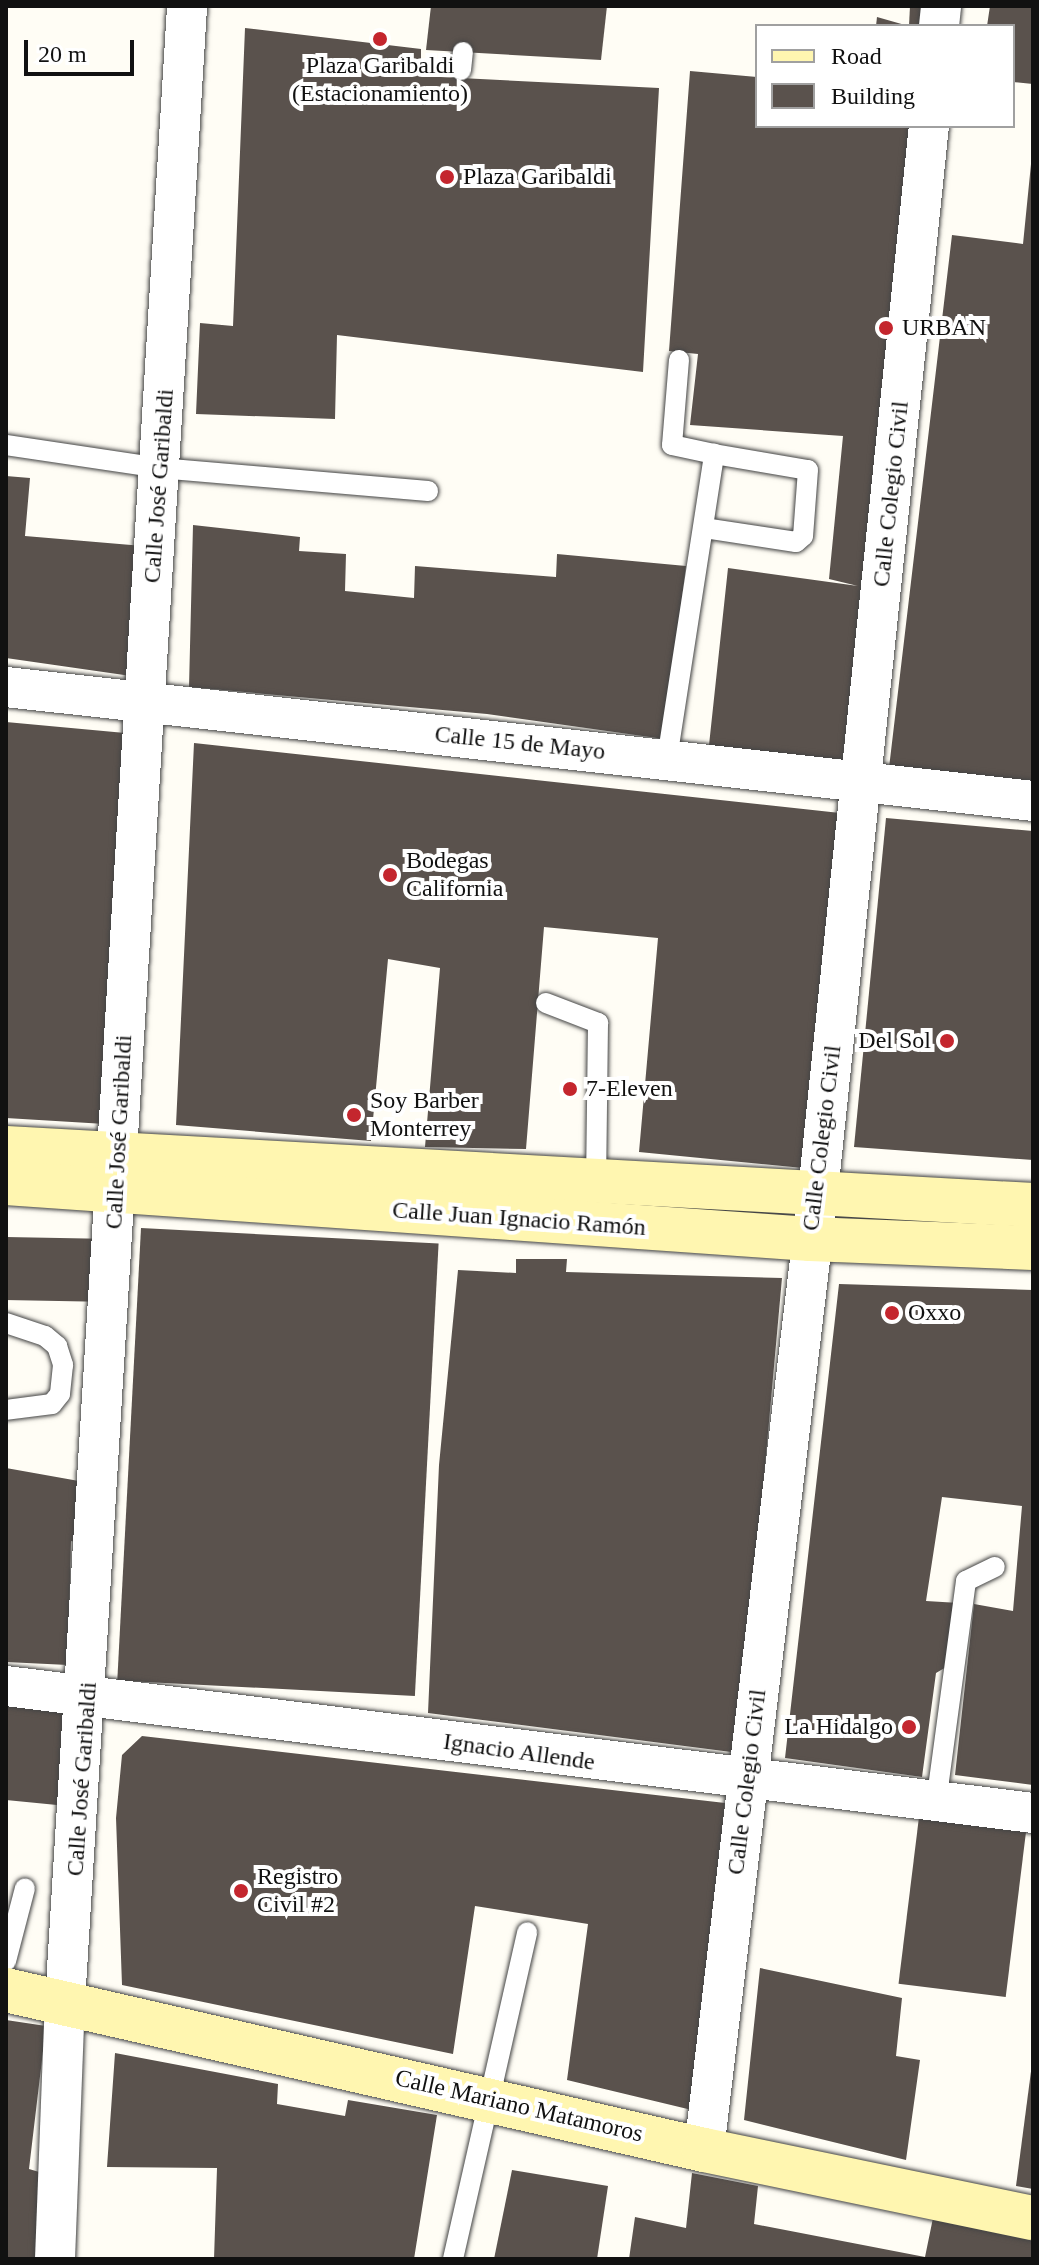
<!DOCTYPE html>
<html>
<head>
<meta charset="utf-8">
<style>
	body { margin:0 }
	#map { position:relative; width:1039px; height:2265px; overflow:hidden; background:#fffdf5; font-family:"Times New Roman",serif }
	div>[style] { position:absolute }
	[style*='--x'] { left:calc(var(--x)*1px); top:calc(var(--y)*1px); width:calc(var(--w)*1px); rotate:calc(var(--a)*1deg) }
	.building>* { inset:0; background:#5a524d; transform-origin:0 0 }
	.roads { filter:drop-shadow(0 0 2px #444) drop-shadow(0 0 2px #444) }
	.lane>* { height:20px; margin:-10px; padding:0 10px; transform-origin:10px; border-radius:10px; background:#fff }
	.street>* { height:40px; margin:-20px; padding:0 20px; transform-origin:20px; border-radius:20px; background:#fff }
	.secondary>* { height:44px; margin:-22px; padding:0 22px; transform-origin:22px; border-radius:22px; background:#fff6b0 }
	.dots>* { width:22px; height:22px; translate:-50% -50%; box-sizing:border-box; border:4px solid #fff; border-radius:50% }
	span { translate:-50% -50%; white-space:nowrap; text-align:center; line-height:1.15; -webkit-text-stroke:8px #fff; paint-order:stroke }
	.poi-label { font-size:24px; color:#111 }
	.left { translate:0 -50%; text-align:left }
	.right { translate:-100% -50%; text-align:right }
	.street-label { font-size:24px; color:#111 }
	.frame { position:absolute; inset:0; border:8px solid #111; pointer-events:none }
	.legend { position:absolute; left:755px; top:24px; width:260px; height:104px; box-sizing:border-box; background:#fff; border:2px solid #a0a0a0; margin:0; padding:10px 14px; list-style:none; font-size:24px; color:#111 }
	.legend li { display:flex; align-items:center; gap:16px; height:40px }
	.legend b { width:40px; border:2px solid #a0a0a0 }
	.scale { position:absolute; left:24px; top:40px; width:110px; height:36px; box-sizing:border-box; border:4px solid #111; border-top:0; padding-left:10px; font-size:24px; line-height:28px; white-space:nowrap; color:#111; -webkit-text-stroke:6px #fff; paint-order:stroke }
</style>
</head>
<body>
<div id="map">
	<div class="building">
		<i style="clip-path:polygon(431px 6px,607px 6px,601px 60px,426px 50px)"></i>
		<i style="clip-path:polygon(910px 6px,932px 6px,929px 26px,909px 26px)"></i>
		<i style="clip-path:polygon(990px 6px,1033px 6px,1033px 84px,1013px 82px,1013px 26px,987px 26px)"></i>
		<i style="clip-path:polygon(877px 17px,905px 25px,905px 26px,876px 26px)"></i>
		<i style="clip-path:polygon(245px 28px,421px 49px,421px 76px,659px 88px,643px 372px,337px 335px,335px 419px,196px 414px,200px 323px,233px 326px)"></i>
		<i style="clip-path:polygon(690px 71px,757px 77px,757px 126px,918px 126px,842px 766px,709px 745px,728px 568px,858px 586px,829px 579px,843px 436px,690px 425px,698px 354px,669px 351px)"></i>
		<i style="clip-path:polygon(1031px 164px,1033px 781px,889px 768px,952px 235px,1023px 244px)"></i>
		<i style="clip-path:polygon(6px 476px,30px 478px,25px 536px,143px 546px,138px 677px,6px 658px)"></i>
		<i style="clip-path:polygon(193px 525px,300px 537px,299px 551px,346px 554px,345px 591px,414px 598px,415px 566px,556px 577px,557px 554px,686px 566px,664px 739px,487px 714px,189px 687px)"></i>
		<i style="clip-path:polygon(6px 722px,125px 733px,105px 1124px,6px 1118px)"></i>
		<i style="clip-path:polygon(194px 743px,840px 813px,803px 1168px,639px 1152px,658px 938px,544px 927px,526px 1149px,425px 1147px,440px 968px,388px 959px,371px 1141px,176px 1125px)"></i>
		<i style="clip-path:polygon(886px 818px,1033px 831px,1033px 1160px,854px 1147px)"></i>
		<i style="left:141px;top:1228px;width:298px;height:453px;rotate:3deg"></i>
		<i style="left:6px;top:1237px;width:94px;height:63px;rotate:1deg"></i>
		<i style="clip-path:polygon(516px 1259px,567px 1259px,566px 1272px,782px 1278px,739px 1753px,428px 1713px,439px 1465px,458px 1270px,516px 1273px)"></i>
		<i style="clip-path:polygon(839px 1284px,1033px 1290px,1033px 1785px,955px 1775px,974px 1604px,1013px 1611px,1022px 1506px,942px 1497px,926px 1601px,959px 1603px,953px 1663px,936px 1673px,922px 1777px,785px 1758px)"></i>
		<i style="clip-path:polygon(6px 1468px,90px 1483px,88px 1544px,71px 1541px,68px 1665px,6px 1662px)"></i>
		<i style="clip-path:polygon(6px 1704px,66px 1711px,57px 1805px,6px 1800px)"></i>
		<i style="clip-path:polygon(142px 1736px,725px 1803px,696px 2111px,567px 2080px,588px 1924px,475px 1906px,453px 2054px,122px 1985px,116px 1818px,122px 1755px)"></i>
		<i style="left:919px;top:1817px;width:108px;height:168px;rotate:7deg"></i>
		<i style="clip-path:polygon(760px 1968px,902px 1998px,896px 2056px,920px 2060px,906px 2160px,744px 2120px)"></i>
		<i style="clip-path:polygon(6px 2020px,46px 2026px,29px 2169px,46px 2174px,46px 2259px,6px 2259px)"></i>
		<i style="clip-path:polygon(115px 2053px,278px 2084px,277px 2104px,345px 2116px,348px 2100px,437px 2115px,414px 2259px,214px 2259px,217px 2168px,107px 2167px)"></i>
		<i style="clip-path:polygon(1033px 2056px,1033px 2189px,1016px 2186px)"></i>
		<i style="clip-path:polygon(512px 2170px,608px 2186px,597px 2259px,494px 2259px)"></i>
		<i style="clip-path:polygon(692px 2173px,758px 2186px,754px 2224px,925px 2257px,933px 2218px,1033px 2240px,1033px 2259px,629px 2259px,635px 2217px,686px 2228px)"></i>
	</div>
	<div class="roads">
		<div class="lane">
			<i style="--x:461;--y:70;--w:18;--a:-84"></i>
			<i style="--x:679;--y:360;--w:85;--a:94.7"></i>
			<i style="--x:672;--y:445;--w:43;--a:12.1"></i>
			<i style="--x:6;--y:445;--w:155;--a:8.5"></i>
			<i style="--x:159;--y:468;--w:270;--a:4.9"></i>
			<i style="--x:667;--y:759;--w:309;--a:-81.2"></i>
			<i style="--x:714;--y:454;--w:95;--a:9.7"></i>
			<i style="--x:808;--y:470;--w:66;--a:94.3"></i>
			<i style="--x:803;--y:536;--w:9;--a:139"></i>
			<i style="--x:796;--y:542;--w:92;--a:-171.3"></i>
			<i style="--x:546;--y:1003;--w:56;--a:21"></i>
			<i style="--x:598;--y:1023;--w:158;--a:90.7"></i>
			<i style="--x:6;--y:1323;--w:41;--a:18.4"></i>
			<i style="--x:45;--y:1336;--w:16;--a:40"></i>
			<i style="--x:57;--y:1346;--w:20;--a:72"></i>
			<i style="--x:63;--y:1365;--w:29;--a:96"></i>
			<i style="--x:60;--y:1394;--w:13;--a:129"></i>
			<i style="--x:52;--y:1404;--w:46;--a:172.6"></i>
			<i style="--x:936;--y:1803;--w:224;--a:-82.3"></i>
			<i style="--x:966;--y:1581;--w:32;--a:-26"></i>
			<i style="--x:6;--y:1961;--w:75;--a:-75.4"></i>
			<i style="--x:453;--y:2259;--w:335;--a:-77.2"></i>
		</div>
		<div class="street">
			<i style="--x:939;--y:26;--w:20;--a:-84"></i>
			<i style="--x:6;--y:687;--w:1033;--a:6.33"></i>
			<i style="--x:6;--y:1686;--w:1035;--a:7.05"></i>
			<i style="--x:704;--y:2150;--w:965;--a:-83.21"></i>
			<i style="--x:818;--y:1192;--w:1072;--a:-84.06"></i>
			<i style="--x:55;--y:2259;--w:257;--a:-87.8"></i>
			<i style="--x:65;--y:2002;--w:2000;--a:-86.5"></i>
		</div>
		<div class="secondary">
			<i style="--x:6;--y:1148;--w:1029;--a:3.18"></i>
			<i style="--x:6;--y:1183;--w:806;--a:3.98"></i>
			<i style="--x:810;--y:1239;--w:223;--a:2.3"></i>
			<i style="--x:6;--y:1990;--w:716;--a:12.91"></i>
			<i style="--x:704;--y:2150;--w:336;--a:11.7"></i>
		</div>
	</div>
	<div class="dots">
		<i style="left:380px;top:39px;background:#c4262e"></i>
		<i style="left:447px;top:177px;background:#c4262e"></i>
		<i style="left:886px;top:328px;background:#c4262e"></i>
		<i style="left:390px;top:875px;background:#c4262e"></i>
		<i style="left:947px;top:1041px;background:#c4262e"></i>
		<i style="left:570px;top:1089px;background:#c4262e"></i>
		<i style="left:354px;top:1115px;background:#c4262e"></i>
		<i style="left:892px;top:1313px;background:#c4262e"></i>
		<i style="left:909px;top:1727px;background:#c4262e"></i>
		<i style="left:241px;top:1891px;background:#c4262e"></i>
	</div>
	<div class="poi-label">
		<span style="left:380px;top:80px">Plaza Garibaldi<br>(Estacionamiento)</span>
		<span class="left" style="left:463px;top:177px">Plaza Garibaldi</span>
		<span class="left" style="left:902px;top:328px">URBAN</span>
		<span class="left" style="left:406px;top:875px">Bodegas<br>California</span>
		<span class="right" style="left:931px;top:1041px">Del Sol</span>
		<span class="left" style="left:586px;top:1089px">7-Eleven</span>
		<span class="left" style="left:370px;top:1115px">Soy Barber<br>Monterrey</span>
		<span class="left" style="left:908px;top:1313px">Oxxo</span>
		<span class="right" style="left:893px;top:1727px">La Hidalgo</span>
		<span class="left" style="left:257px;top:1891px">Registro<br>Civil #2</span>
	</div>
	<div class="street-label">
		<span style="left:159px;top:486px;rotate:-86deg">Calle José Garibaldi</span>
		<span style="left:891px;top:494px;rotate:-84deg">Calle Colegio Civil</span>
		<span style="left:520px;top:743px;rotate:6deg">Calle 15 de Mayo</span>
		<span style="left:119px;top:1132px;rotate:-87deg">Calle José Garibaldi</span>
		<span style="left:822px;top:1138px;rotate:-83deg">Calle Colegio Civil</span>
		<span style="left:519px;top:1219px;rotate:4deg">Calle Juan Ignacio Ramón</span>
		<span style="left:519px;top:1752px;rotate:8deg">Ignacio Allende</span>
		<span style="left:82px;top:1779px;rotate:-86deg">Calle José Garibaldi</span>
		<span style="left:747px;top:1782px;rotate:-83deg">Calle Colegio Civil</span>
		<span style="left:519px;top:2106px;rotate:13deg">Calle Mariano Matamoros</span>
	</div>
	<div class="frame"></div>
	<ul class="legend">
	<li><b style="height:10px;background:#fff6b0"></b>Road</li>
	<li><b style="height:22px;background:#5a524d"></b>Building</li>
	</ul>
	<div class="scale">20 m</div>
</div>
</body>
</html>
